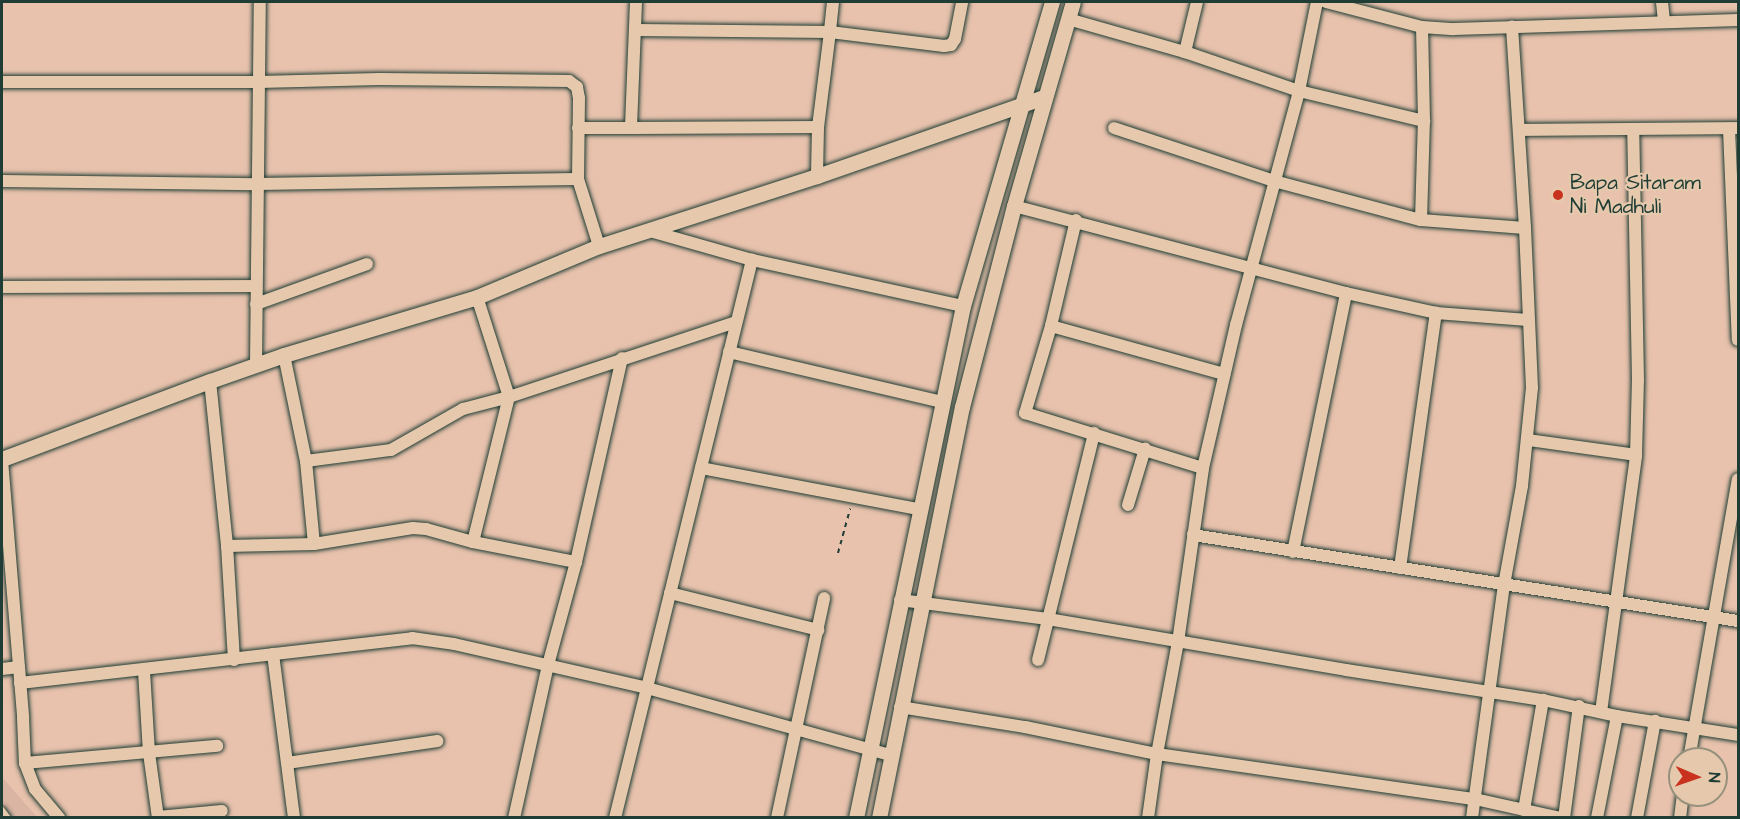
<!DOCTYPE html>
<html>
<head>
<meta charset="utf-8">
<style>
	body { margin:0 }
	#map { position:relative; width:1740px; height:819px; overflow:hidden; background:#e8c2ad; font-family:"Architects Daughter",sans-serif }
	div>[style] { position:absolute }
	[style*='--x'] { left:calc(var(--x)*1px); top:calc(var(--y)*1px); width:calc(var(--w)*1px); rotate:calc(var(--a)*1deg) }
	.built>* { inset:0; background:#dbb5a4 }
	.path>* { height:2px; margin-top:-1px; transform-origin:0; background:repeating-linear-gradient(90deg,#1f3d34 0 4.5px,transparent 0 9px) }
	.roads { filter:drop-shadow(0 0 2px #1f3d34) drop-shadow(0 0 2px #1f3d34) }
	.service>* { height:6px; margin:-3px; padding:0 3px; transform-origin:3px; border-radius:3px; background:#e6c9ad }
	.minor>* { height:12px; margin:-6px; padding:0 6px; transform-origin:6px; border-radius:6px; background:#e6c9ad }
	.tertiary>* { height:15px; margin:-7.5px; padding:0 7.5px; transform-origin:7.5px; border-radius:7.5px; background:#e6c9ad }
	.dots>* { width:16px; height:16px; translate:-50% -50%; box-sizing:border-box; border:3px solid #e6c9ad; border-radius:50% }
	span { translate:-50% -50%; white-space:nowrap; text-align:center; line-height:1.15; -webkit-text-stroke:4.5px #e6c9ad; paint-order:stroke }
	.poi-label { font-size:21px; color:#1f3d34 }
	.left { translate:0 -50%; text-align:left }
	.frame { position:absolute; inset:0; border:3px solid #1f3d34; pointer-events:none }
	.north { position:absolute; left:1668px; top:747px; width:60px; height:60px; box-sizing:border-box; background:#e6c9ad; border:2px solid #96917d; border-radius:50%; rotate:92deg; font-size:16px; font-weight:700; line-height:24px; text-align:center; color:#1f3d34 }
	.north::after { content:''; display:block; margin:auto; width:21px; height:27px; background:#c8321e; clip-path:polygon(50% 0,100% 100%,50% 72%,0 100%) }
</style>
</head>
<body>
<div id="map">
	<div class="built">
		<i style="clip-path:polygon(2px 777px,37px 817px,2px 817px)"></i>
	</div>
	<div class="path">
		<i style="--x:838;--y:553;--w:46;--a:-74.7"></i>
	</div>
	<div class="roads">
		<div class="service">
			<i style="--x:2;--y:810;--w:10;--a:53"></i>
		</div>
		<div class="minor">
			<i style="--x:636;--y:2;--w:126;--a:92.3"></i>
			<i style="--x:631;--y:128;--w:187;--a:-0.3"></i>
			<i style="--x:818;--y:127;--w:49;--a:91.2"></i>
			<i style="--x:833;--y:2;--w:30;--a:96"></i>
			<i style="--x:830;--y:32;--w:115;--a:7"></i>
			<i style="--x:944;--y:46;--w:7;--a:-8"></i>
			<i style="--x:951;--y:45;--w:7;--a:-56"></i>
			<i style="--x:955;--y:39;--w:38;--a:-79"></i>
			<i style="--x:1326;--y:2;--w:99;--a:14.6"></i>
			<i style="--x:1422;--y:27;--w:32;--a:4"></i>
			<i style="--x:1454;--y:29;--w:284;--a:-1.8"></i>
			<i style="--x:1662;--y:2;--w:20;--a:84"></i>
			<i style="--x:1068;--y:19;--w:122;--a:15.8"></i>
			<i style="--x:1185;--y:52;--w:120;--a:18.9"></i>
			<i style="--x:1299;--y:91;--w:129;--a:13.5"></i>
			<i style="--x:636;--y:30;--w:194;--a:0.6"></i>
			<i style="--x:830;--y:32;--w:96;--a:97.2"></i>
			<i style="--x:1185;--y:52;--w:51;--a:-76.5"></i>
			<i style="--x:2;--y:82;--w:257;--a:0"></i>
			<i style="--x:259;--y:82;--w:120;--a:-1.4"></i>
			<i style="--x:379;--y:79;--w:190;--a:0.6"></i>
			<i style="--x:569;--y:81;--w:10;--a:37"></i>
			<i style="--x:577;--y:87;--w:11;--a:80"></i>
			<i style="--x:579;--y:98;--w:81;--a:90.7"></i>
			<i style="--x:578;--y:179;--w:70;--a:72.6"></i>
			<i style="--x:578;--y:128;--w:53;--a:0"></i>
			<i style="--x:1114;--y:128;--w:169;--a:18.3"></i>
			<i style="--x:1274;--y:181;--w:152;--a:14.9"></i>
			<i style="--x:1421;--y:220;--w:104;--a:4.4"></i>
			<i style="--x:1729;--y:129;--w:211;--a:87.6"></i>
			<i style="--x:1519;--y:130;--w:219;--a:-0.5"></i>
			<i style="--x:2;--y:181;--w:256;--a:0.7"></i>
			<i style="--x:258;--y:184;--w:320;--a:-0.9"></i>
			<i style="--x:1014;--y:206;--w:343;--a:14.7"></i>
			<i style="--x:1346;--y:293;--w:92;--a:12.5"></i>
			<i style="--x:1436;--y:313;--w:92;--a:4.4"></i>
			<i style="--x:1076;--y:220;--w:109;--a:103.3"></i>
			<i style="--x:1051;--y:326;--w:91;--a:106.6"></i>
			<i style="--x:1025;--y:413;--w:186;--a:17.2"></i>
			<i style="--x:1421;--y:220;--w:99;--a:-88.3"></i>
			<i style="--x:1424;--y:121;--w:94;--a:-91.2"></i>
			<i style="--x:752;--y:260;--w:216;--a:12.3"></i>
			<i style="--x:2;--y:287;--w:254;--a:-0.2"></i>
			<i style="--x:256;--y:304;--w:118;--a:-19.8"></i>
			<i style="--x:1051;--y:326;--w:180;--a:15.5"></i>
			<i style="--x:729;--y:352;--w:220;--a:13.2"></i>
			<i style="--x:284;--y:355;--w:108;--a:78.3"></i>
			<i style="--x:306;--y:461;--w:83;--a:84.5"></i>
			<i style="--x:314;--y:544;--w:100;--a:-9.2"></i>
			<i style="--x:413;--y:528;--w:13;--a:4"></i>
			<i style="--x:426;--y:529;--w:49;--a:15.5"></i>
			<i style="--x:473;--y:542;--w:105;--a:11"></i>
			<i style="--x:576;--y:562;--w:107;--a:105.2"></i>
			<i style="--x:548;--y:665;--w:157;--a:102.5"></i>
			<i style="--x:256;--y:365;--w:363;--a:-89.4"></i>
			<i style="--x:210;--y:381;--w:166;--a:84.1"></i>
			<i style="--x:1528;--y:440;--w:109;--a:7.9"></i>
			<i style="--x:2;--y:460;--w:259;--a:85.3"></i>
			<i style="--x:23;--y:718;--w:45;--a:87.5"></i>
			<i style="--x:25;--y:763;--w:28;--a:69"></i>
			<i style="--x:35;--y:789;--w:38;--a:50"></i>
			<i style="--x:306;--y:461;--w:86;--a:-7.4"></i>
			<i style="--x:391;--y:450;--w:83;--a:-29.7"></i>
			<i style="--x:463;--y:409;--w:48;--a:-14.6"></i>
			<i style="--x:509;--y:397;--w:239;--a:-18.3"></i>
			<i style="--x:701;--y:468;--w:222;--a:10.7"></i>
			<i style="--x:1128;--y:505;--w:59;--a:-73.1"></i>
			<i style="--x:1193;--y:535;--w:552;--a:8.97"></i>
			<i style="--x:473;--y:542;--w:149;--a:-76.1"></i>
			<i style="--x:509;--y:397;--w:105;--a:-107.7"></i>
			<i style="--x:1293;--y:552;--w:264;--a:-78.4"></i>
			<i style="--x:576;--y:562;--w:209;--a:-77.3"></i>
			<i style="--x:1400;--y:568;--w:258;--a:-82"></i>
			<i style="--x:670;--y:593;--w:153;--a:14"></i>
			<i style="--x:900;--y:600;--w:149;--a:7.3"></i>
			<i style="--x:1048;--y:619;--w:302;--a:9.7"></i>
			<i style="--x:1346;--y:670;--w:199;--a:8.7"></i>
			<i style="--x:1543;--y:700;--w:76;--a:12.2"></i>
			<i style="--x:1617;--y:716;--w:122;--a:8.9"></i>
			<i style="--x:273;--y:654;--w:165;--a:82.7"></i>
			<i style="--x:234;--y:660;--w:114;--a:-93.5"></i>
			<i style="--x:227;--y:546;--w:87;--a:-1.3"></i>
			<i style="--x:1038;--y:660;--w:234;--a:-76.1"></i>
			<i style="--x:2;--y:669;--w:17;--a:-7"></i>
			<i style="--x:144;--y:671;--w:82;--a:86.5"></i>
			<i style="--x:149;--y:753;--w:66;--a:82.1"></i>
			<i style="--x:20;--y:683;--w:395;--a:-6.5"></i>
			<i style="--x:412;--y:638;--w:42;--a:8.1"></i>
			<i style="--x:454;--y:644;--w:198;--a:12.8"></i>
			<i style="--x:647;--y:688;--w:252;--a:15.4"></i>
			<i style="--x:900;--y:707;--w:127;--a:9.1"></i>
			<i style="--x:1025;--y:727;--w:135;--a:11.6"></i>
			<i style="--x:1157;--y:754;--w:321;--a:8.1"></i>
			<i style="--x:1475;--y:799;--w:87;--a:12.6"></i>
			<i style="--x:1601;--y:712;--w:259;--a:-82.2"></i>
			<i style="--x:1636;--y:455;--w:75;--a:-88.5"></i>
			<i style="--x:1638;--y:380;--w:250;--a:-91.1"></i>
			<i style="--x:1689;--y:759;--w:284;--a:-80.1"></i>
			<i style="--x:25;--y:763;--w:193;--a:-5.1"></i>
			<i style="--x:287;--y:763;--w:152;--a:-8.3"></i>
			<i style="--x:1524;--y:810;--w:112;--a:-80.2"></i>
			<i style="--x:158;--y:817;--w:64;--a:-5.4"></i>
			<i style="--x:615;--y:818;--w:575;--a:-76.21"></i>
			<i style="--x:752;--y:260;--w:106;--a:-164.1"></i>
			<i style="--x:777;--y:818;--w:225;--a:-77.9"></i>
			<i style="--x:1148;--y:818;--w:65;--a:-82"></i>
			<i style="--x:1157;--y:754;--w:114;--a:-79.4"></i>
			<i style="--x:1178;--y:642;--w:176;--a:-81.8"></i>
			<i style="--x:1203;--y:468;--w:147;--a:-77"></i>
			<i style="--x:1236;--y:325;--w:242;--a:-74.9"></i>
			<i style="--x:1299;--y:91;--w:91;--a:-78.6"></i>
			<i style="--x:1472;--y:818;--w:235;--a:-82.2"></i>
			<i style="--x:1504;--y:585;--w:101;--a:-79.7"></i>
			<i style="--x:1522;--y:486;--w:99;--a:-84.2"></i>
			<i style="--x:1532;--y:388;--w:160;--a:-92.5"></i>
			<i style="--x:1525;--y:228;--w:202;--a:-93.7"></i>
			<i style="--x:1564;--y:818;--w:113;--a:-82.4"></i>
			<i style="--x:1597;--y:818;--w:104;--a:-78.9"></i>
			<i style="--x:1637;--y:818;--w:99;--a:-79.5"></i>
			<i style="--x:1680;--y:818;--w:23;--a:-83"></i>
		</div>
		<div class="tertiary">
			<i style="--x:2;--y:459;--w:222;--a:-20.6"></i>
			<i style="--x:210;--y:381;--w:78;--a:-19.4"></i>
			<i style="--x:284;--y:355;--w:202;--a:-16.7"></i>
			<i style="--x:477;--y:297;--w:132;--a:-22.7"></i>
			<i style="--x:599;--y:246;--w:229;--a:-17.8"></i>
			<i style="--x:817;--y:176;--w:240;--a:-19.2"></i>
			<i style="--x:856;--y:818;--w:523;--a:-78.2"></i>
			<i style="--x:963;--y:306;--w:317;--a:-73.7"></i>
			<i style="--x:879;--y:818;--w:419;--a:-78.6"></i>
			<i style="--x:962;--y:407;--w:208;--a:-75.5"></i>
			<i style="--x:1014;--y:206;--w:212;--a:-73.9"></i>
		</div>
	</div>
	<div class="dots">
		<i style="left:1558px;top:195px;background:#c8321e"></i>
	</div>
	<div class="poi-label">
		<span class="left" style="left:1570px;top:195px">Bapa Sitaram<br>Ni Madhuli</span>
	</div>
	<div class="frame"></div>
	<div class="north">N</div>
</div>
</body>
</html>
